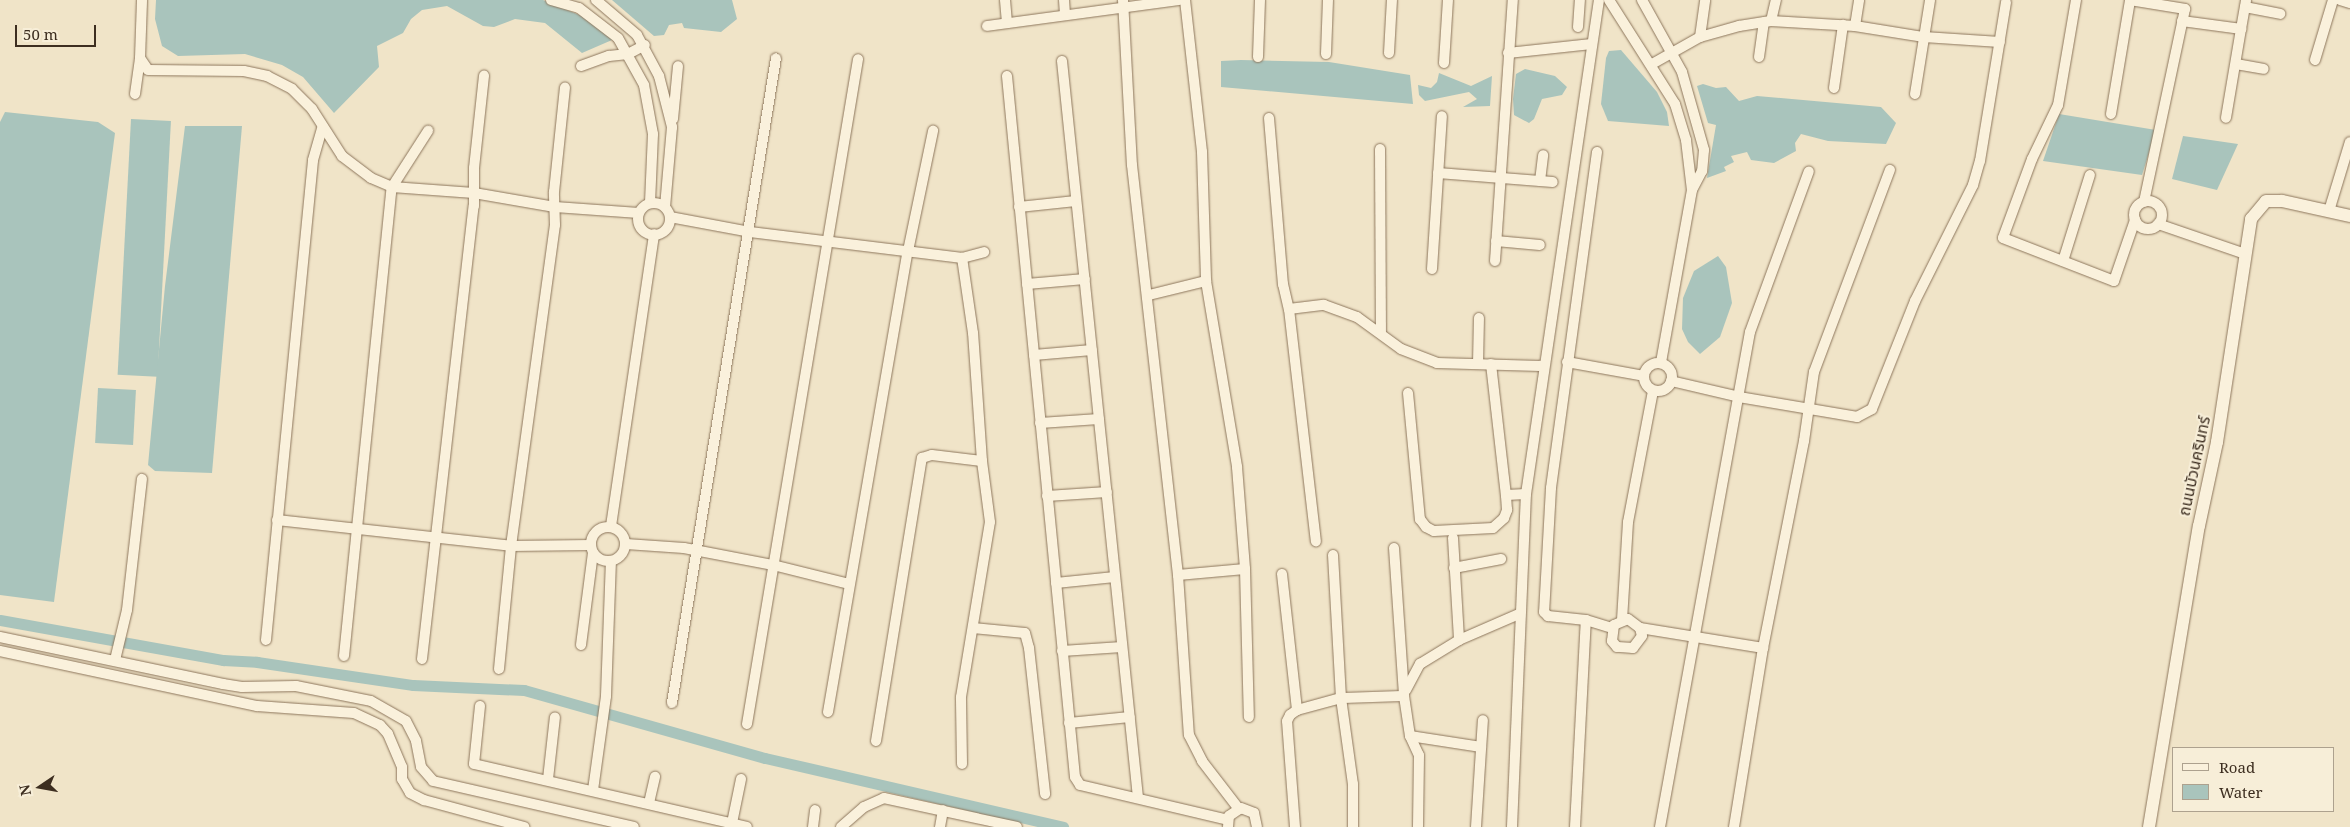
<!DOCTYPE html>
<html>
<head>
<meta charset="utf-8">
<style>
	body { margin:0 }
	#map { position:relative; width:2350px; height:827px; overflow:hidden; background:#f0e4c8; font-family:"Noto Serif","Noto Sans Thai",serif }
	div>[style] { position:absolute }
	[style*='--x'] { left:calc(var(--x)*1px); top:calc(var(--y)*1px); width:calc(var(--w)*1px); rotate:calc(var(--a)*1deg) }
	.water>* { inset:0; background:#a9c4bc; transform-origin:0 0 }
	.canal>* { height:11px; margin:-5.5px; padding:0 5.5px; transform-origin:5.5px; border-radius:5.5px; background:#a9c4bc }
	.roads { filter:drop-shadow(0 0 1px #8d765c) drop-shadow(0 0 1px #8d765c) }
	.minor>* { height:10px; margin:-5px; padding:0 5px; transform-origin:5px; border-radius:5px; background:#faf1dc }
	.minor>.ring { margin:-5px; padding:0; box-sizing:content-box; background:none; border:10px solid #faf1dc; border-radius:50% }
	.tertiary>* { height:12px; margin:-6px; padding:0 6px; transform-origin:6px; border-radius:6px; background:#faf1dc }
	span { translate:-50% -50%; white-space:nowrap; text-align:center; line-height:1.15; -webkit-text-stroke:4px #f7eed8; paint-order:stroke }
	.street-label { font-size:16px; color:#3d2e20 }
	.legend { position:absolute; left:2172px; top:747px; width:162px; height:65px; box-sizing:border-box; background:#f7eed8; border:1px solid #ada18e; margin:0; padding:6px 9px; list-style:none; font-size:15px; color:#3d2e20 }
	.legend li { display:flex; align-items:center; gap:10px; height:25px }
	.legend b { width:25px; border:1px solid #ada18e }
	.north { position:absolute; left:15px; top:762px; width:50px; height:50px; -webkit-text-stroke:4px #f7eed8; paint-order:stroke; rotate:258deg; font-size:14px; font-weight:700; line-height:20px; text-align:center; color:#3d2e20 }
	.north::after { content:''; display:block; margin:auto; width:18px; height:22px; background:#3d2e20; clip-path:polygon(50% 0,100% 100%,50% 72%,0 100%) }
	.scale { position:absolute; left:15px; top:25px; width:81px; height:22px; box-sizing:border-box; border:2px solid #3d2e20; border-top:0; padding-left:6px; font-size:15px; line-height:18px; white-space:nowrap; color:#3d2e20; -webkit-text-stroke:4px #f7eed8; paint-order:stroke }
</style>
</head>
<body>
<div id="map">
	<div class="water">
		<i style="clip-path:polygon(156px 0,543px 0,599px 23px,612px 40px,582px 53px,545px 23px,515px 19px,494px 27px,483px 26px,447px 6px,422px 10px,411px 19px,403px 33px,377px 46px,379px 67px,334px 113px,303px 77px,282px 65px,245px 54px,178px 56px,162px 46px,155px 19px)"></i>
		<i style="clip-path:polygon(612px 0,732px 0,737px 19px,721px 32px,684px 28px,682px 23px,669px 25px,664px 35px,654px 36px)"></i>
		<i style="clip-path:polygon(1621px 50px,1657px 92px,1667px 112px,1669px 126px,1608px 121px,1601px 104px,1606px 58px,1609px 51px)"></i>
		<i style="clip-path:polygon(1241px 60px,1329px 62px,1410px 75px,1413px 104px,1221px 87px,1221px 61px)"></i>
		<i style="clip-path:polygon(1525px 69px,1555px 76px,1567px 87px,1562px 95px,1542px 99px,1534px 119px,1529px 123px,1514px 115px,1513px 99px,1516px 74px)"></i>
		<i style="clip-path:polygon(1439px 73px,1471px 86px,1492px 76px,1490px 106px,1463px 107px,1477px 99px,1469px 92px,1425px 101px,1419px 95px,1418px 85px,1431px 88px,1437px 82px)"></i>
		<i style="clip-path:polygon(1703px 84px,1716px 88px,1726px 87px,1739px 101px,1757px 96px,1881px 107px,1896px 123px,1886px 144px,1828px 141px,1801px 134px,1795px 143px,1796px 151px,1774px 163px,1751px 160px,1747px 152px,1731px 156px,1734px 162px,1724px 167px,1726px 171px,1707px 178px,1716px 125px,1708px 123px,1697px 86px)"></i>
		<i style="clip-path:polygon(5px 112px,98px 122px,115px 133px,54px 602px,0 595px,0 122px)"></i>
		<i style="clip-path:polygon(2059px 114px,2156px 130px,2142px 175px,2043px 161px)"></i>
		<i style="left:131px;top:119px;width:40px;height:256px;rotate:3deg"></i>
		<i style="clip-path:polygon(185px 126px,242px 126px,212px 473px,155px 471px,148px 465px,165px 286px)"></i>
		<i style="clip-path:polygon(2183px 136px,2238px 144px,2217px 190px,2172px 179px)"></i>
		<i style="clip-path:polygon(1718px 256px,1726px 267px,1732px 303px,1720px 337px,1700px 354px,1688px 342px,1682px 329px,1683px 298px,1694px 271px)"></i>
		<i style="left:98px;top:388px;width:38px;height:55px;rotate:3deg"></i>
	</div>
	<div class="canal">
		<i style="--x:0;--y:620;--w:227;--a:10.2"></i>
		<i style="--x:223;--y:660;--w:34;--a:3"></i>
		<i style="--x:257;--y:662;--w:158;--a:8.4"></i>
		<i style="--x:413;--y:685;--w:111;--a:2.6"></i>
		<i style="--x:524;--y:690;--w:250;--a:15.8"></i>
		<i style="--x:765;--y:758;--w:306;--a:13"></i>
	</div>
	<div class="roads">
		<div class="minor">
			<i style="--x:551;--y:0;--w:29;--a:16"></i>
			<i style="--x:579;--y:8;--w:49;--a:37.6"></i>
			<i style="--x:618;--y:38;--w:54;--a:61"></i>
			<i style="--x:644;--y:85;--w:50;--a:79.6"></i>
			<i style="--x:653;--y:134;--w:69;--a:92.5"></i>
			<i style="--x:596;--y:0;--w:54;--a:40.5"></i>
			<i style="--x:637;--y:35;--w:47;--a:61.8"></i>
			<i style="--x:659;--y:76;--w:53;--a:75.7"></i>
			<i style="--x:672;--y:127;--w:80;--a:95"></i>
			<i style="--x:1005;--y:0;--w:23;--a:85"></i>
			<i style="--x:1064;--y:0;--w:15;--a:86"></i>
			<i style="--x:1123;--y:0;--w:165;--a:86.9"></i>
			<i style="--x:1132;--y:165;--w:413;--a:83.6"></i>
			<i style="--x:1178;--y:575;--w:160;--a:86.1"></i>
			<i style="--x:1189;--y:735;--w:29;--a:63"></i>
			<i style="--x:1202;--y:761;--w:61;--a:52.4"></i>
			<i style="--x:1185;--y:0;--w:153;--a:83.6"></i>
			<i style="--x:1202;--y:152;--w:129;--a:88.2"></i>
			<i style="--x:1206;--y:281;--w:189;--a:80.5"></i>
			<i style="--x:1237;--y:467;--w:102;--a:85.5"></i>
			<i style="--x:1245;--y:569;--w:148;--a:88.5"></i>
			<i style="--x:1609;--y:0;--w:123;--a:57.6"></i>
			<i style="--x:1675;--y:104;--w:38;--a:73"></i>
			<i style="--x:1686;--y:140;--w:50;--a:83.2"></i>
			<i style="--x:1642;--y:0;--w:82;--a:60.9"></i>
			<i style="--x:1682;--y:72;--w:81;--a:74.2"></i>
			<i style="--x:1704;--y:150;--w:21;--a:95"></i>
			<i style="--x:1702;--y:171;--w:21;--a:118"></i>
			<i style="--x:1692;--y:190;--w:176;--a:100.2"></i>
			<i style="--x:2076;--y:0;--w:107;--a:99.7"></i>
			<i style="--x:2058;--y:105;--w:60;--a:115.7"></i>
			<i style="--x:2032;--y:159;--w:84;--a:110.2"></i>
			<i style="--x:2003;--y:238;--w:119;--a:21.2"></i>
			<i style="--x:2114;--y:281;--w:65;--a:-71"></i>
			<i style="--x:2130;--y:0;--w:56;--a:9.3"></i>
			<i style="--x:2185;--y:9;--w:197;--a:102"></i>
			<i style="--x:2340;--y:0;--w:10;--a:17"></i>
			<i style="--x:2245;--y:7;--w:36;--a:11"></i>
			<i style="--x:1771;--y:21;--w:22;--a:-77"></i>
			<i style="--x:2182;--y:21;--w:60;--a:7.7"></i>
			<i style="--x:2241;--y:29;--w:90;--a:99.6"></i>
			<i style="--x:987;--y:26;--w:194;--a:-7.7"></i>
			<i style="--x:1855;--y:26;--w:26;--a:-81"></i>
			<i style="--x:1578;--y:27;--w:27;--a:-86"></i>
			<i style="--x:2241;--y:29;--w:29;--a:-80"></i>
			<i style="--x:1700;--y:37;--w:37;--a:-82"></i>
			<i style="--x:1389;--y:53;--w:53;--a:-86.8"></i>
			<i style="--x:1508;--y:53;--w:84;--a:-6.1"></i>
			<i style="--x:1326;--y:54;--w:54;--a:-87.9"></i>
			<i style="--x:1258;--y:57;--w:57;--a:-88"></i>
			<i style="--x:1759;--y:57;--w:35;--a:-82"></i>
			<i style="--x:140;--y:58;--w:14;--a:56"></i>
			<i style="--x:148;--y:70;--w:96;--a:0.6"></i>
			<i style="--x:244;--y:71;--w:24;--a:12"></i>
			<i style="--x:267;--y:76;--w:28;--a:27"></i>
			<i style="--x:292;--y:89;--w:28;--a:45"></i>
			<i style="--x:312;--y:109;--w:56;--a:57.4"></i>
			<i style="--x:342;--y:156;--w:36;--a:37"></i>
			<i style="--x:371;--y:178;--w:23;--a:23"></i>
			<i style="--x:392;--y:187;--w:82;--a:4.2"></i>
			<i style="--x:474;--y:193;--w:82;--a:9.8"></i>
			<i style="--x:555;--y:207;--w:84;--a:4.1"></i>
			<i style="--x:2315;--y:60;--w:63;--a:-73.3"></i>
			<i style="--x:1062;--y:61;--w:741;--a:84.11"></i>
			<i style="--x:1444;--y:63;--w:63;--a:-86.4"></i>
			<i style="--x:1652;--y:64;--w:55;--a:-29.4"></i>
			<i style="--x:1700;--y:37;--w:41;--a:-15.8"></i>
			<i style="--x:1739;--y:26;--w:32;--a:-9"></i>
			<i style="--x:1771;--y:21;--w:84;--a:3.4"></i>
			<i style="--x:1855;--y:26;--w:70;--a:9.1"></i>
			<i style="--x:1924;--y:37;--w:76;--a:3.8"></i>
			<i style="--x:2236;--y:64;--w:28;--a:10"></i>
			<i style="--x:581;--y:66;--w:30;--a:-20"></i>
			<i style="--x:609;--y:56;--w:19;--a:-6"></i>
			<i style="--x:628;--y:54;--w:19;--a:-28"></i>
			<i style="--x:1007;--y:76;--w:704;--a:84.46"></i>
			<i style="--x:1075;--y:777;--w:9;--a:58"></i>
			<i style="--x:1080;--y:785;--w:152;--a:13.3"></i>
			<i style="--x:1834;--y:88;--w:64;--a:-81.9"></i>
			<i style="--x:135;--y:94;--w:36;--a:-82"></i>
			<i style="--x:140;--y:58;--w:58;--a:-88"></i>
			<i style="--x:1915;--y:94;--w:95;--a:-80.9"></i>
			<i style="--x:2111;--y:114;--w:116;--a:-80.5"></i>
			<i style="--x:1269;--y:118;--w:167;--a:85.2"></i>
			<i style="--x:1283;--y:284;--w:26;--a:77"></i>
			<i style="--x:1289;--y:309;--w:234;--a:83.4"></i>
			<i style="--x:673;--y:119;--w:53;--a:-84.6"></i>
			<i style="--x:1380;--y:149;--w:184;--a:89.7"></i>
			<i style="--x:1597;--y:152;--w:339;--a:97.8"></i>
			<i style="--x:1551;--y:488;--w:124;--a:93.2"></i>
			<i style="--x:1544;--y:612;--w:6;--a:45"></i>
			<i style="--x:1548;--y:616;--w:38;--a:6"></i>
			<i style="--x:1586;--y:620;--w:28;--a:17"></i>
			<i style="--x:1438;--y:173;--w:115;--a:4.5"></i>
			<i style="--x:1540;--y:181;--w:26;--a:-83"></i>
			<i class="ring" style="left:2134px;top:201px;width:18px;height:18px"></i>
			<i class="ring" style="left:638px;top:203px;width:22px;height:22px"></i>
			<i style="--x:1019;--y:207;--w:57;--a:-6"></i>
			<i style="--x:2329;--y:211;--w:72;--a:-73.1"></i>
			<i style="--x:670;--y:217;--w:81;--a:10.6"></i>
			<i style="--x:750;--y:232;--w:214;--a:7"></i>
			<i style="--x:962;--y:258;--w:23;--a:-15"></i>
			<i style="--x:2158;--y:224;--w:92;--a:19"></i>
			<i style="--x:1496;--y:241;--w:44;--a:5.2"></i>
			<i style="--x:1495;--y:261;--w:262;--a:-86.1"></i>
			<i style="--x:2063;--y:261;--w:90;--a:-72.6"></i>
			<i style="--x:1432;--y:269;--w:153;--a:-86.3"></i>
			<i style="--x:1027;--y:284;--w:58;--a:-4.9"></i>
			<i style="--x:1149;--y:295;--w:59;--a:-13.8"></i>
			<i style="--x:1289;--y:309;--w:35;--a:-7"></i>
			<i style="--x:1324;--y:305;--w:35;--a:20"></i>
			<i style="--x:1357;--y:317;--w:54;--a:36"></i>
			<i style="--x:1401;--y:349;--w:39;--a:21"></i>
			<i style="--x:1437;--y:363;--w:107;--a:1.6"></i>
			<i style="--x:1034;--y:355;--w:58;--a:-4.9"></i>
			<i style="--x:1567;--y:362;--w:78;--a:10.3"></i>
			<i class="ring" style="left:1644px;top:363px;width:18px;height:18px"></i>
			<i style="--x:1478;--y:364;--w:46;--a:-88.8"></i>
			<i style="--x:1491;--y:364;--w:132;--a:83.5"></i>
			<i style="--x:1671;--y:381;--w:70;--a:13.2"></i>
			<i style="--x:1739;--y:397;--w:120;--a:9.6"></i>
			<i style="--x:1857;--y:417;--w:17;--a:-28"></i>
			<i style="--x:1872;--y:409;--w:116;--a:-68.3"></i>
			<i style="--x:1915;--y:301;--w:130;--a:-63.4"></i>
			<i style="--x:1973;--y:185;--w:25;--a:-74"></i>
			<i style="--x:1980;--y:161;--w:161;--a:-80.7"></i>
			<i style="--x:1408;--y:393;--w:127;--a:84.6"></i>
			<i style="--x:1420;--y:519;--w:10;--a:53"></i>
			<i style="--x:1426;--y:527;--w:9;--a:27"></i>
			<i style="--x:1434;--y:531;--w:59;--a:-2.9"></i>
			<i style="--x:1493;--y:528;--w:15;--a:-42"></i>
			<i style="--x:1504;--y:518;--w:9;--a:-69"></i>
			<i style="--x:1507;--y:510;--w:15;--a:-94"></i>
			<i style="--x:1506;--y:495;--w:20;--a:-3"></i>
			<i style="--x:1040;--y:423;--w:59;--a:-3.9"></i>
			<i style="--x:1047;--y:496;--w:60;--a:-3.8"></i>
			<i style="--x:277;--y:520;--w:235;--a:6.3"></i>
			<i style="--x:511;--y:546;--w:80;--a:-0.7"></i>
			<i style="--x:611;--y:526;--w:295;--a:-81.6"></i>
			<i class="ring" style="left:591px;top:527px;width:24px;height:24px"></i>
			<i style="--x:1453;--y:538;--w:102;--a:86.6"></i>
			<i style="--x:626;--y:544;--w:58;--a:3.9"></i>
			<i style="--x:684;--y:548;--w:91;--a:10.8"></i>
			<i style="--x:773;--y:565;--w:78;--a:14"></i>
			<i style="--x:1394;--y:548;--w:148;--a:86.1"></i>
			<i style="--x:1404;--y:696;--w:40;--a:81.5"></i>
			<i style="--x:1410;--y:736;--w:21;--a:65"></i>
			<i style="--x:1419;--y:755;--w:72;--a:90.8"></i>
			<i style="--x:1333;--y:555;--w:143;--a:86.8"></i>
			<i style="--x:1341;--y:698;--w:87;--a:82.1"></i>
			<i style="--x:1353;--y:784;--w:43;--a:90"></i>
			<i style="--x:1454;--y:568;--w:48;--a:-10.8"></i>
			<i style="--x:1282;--y:574;--w:137;--a:83.7"></i>
			<i style="--x:1178;--y:575;--w:67;--a:-5.1"></i>
			<i style="--x:1056;--y:583;--w:59;--a:-5.8"></i>
			<i style="--x:1622;--y:620;--w:98;--a:-86.5"></i>
			<i style="--x:1628;--y:522;--w:133;--a:-79.2"></i>
			<i style="--x:973;--y:628;--w:52;--a:5.5"></i>
			<i style="--x:1025;--y:633;--w:16;--a:75"></i>
			<i style="--x:1029;--y:648;--w:147;--a:83.7"></i>
			<i style="--x:1640;--y:628;--w:8;--a:76"></i>
			<i style="--x:1642;--y:636;--w:15;--a:127"></i>
			<i style="--x:1633;--y:648;--w:16;--a:-176"></i>
			<i style="--x:1617;--y:647;--w:8;--a:-130"></i>
			<i style="--x:1612;--y:641;--w:16;--a:-83"></i>
			<i style="--x:1614;--y:625;--w:15;--a:-23"></i>
			<i style="--x:1628;--y:619;--w:15;--a:37"></i>
			<i style="--x:1640;--y:628;--w:125;--a:9.2"></i>
			<i style="--x:0;--y:637;--w:228;--a:11.9"></i>
			<i style="--x:223;--y:684;--w:19;--a:9"></i>
			<i style="--x:242;--y:687;--w:54;--a:-1.1"></i>
			<i style="--x:296;--y:686;--w:76;--a:11.3"></i>
			<i style="--x:371;--y:701;--w:40;--a:29.7"></i>
			<i style="--x:406;--y:721;--w:22;--a:63"></i>
			<i style="--x:416;--y:741;--w:26;--a:79"></i>
			<i style="--x:421;--y:767;--w:18;--a:49"></i>
			<i style="--x:433;--y:781;--w:206;--a:12.9"></i>
			<i style="--x:266;--y:640;--w:482;--a:-84.4"></i>
			<i style="--x:313;--y:160;--w:35;--a:-74"></i>
			<i style="--x:581;--y:645;--w:93;--a:-82.6"></i>
			<i style="--x:0;--y:651;--w:263;--a:12.1"></i>
			<i style="--x:257;--y:706;--w:97;--a:4.1"></i>
			<i style="--x:354;--y:713;--w:29;--a:25"></i>
			<i style="--x:380;--y:725;--w:12;--a:48"></i>
			<i style="--x:388;--y:734;--w:36;--a:67"></i>
			<i style="--x:402;--y:767;--w:12;--a:90"></i>
			<i style="--x:402;--y:779;--w:16;--a:60"></i>
			<i style="--x:410;--y:793;--w:16;--a:27"></i>
			<i style="--x:424;--y:800;--w:104;--a:15.1"></i>
			<i style="--x:1062;--y:651;--w:60;--a:-3.8"></i>
			<i style="--x:344;--y:656;--w:471;--a:-84.2"></i>
			<i style="--x:392;--y:187;--w:67;--a:-57.3"></i>
			<i style="--x:422;--y:659;--w:456;--a:-83.5"></i>
			<i style="--x:474;--y:206;--w:38;--a:-90"></i>
			<i style="--x:474;--y:168;--w:93;--a:-83.8"></i>
			<i style="--x:115;--y:660;--w:51;--a:-76.5"></i>
			<i style="--x:127;--y:610;--w:132;--a:-83.5"></i>
			<i style="--x:499;--y:669;--w:124;--a:-84.4"></i>
			<i style="--x:511;--y:546;--w:324;--a:-82.2"></i>
			<i style="--x:555;--y:225;--w:33;--a:-92"></i>
			<i style="--x:554;--y:192;--w:105;--a:-84"></i>
			<i style="--x:1406;--y:690;--w:30;--a:-62"></i>
			<i style="--x:1420;--y:664;--w:46;--a:-31.6"></i>
			<i style="--x:1459;--y:640;--w:65;--a:-23.4"></i>
			<i style="--x:672;--y:703;--w:653;--a:-80.84"></i>
			<i style="--x:480;--y:706;--w:58;--a:95.9"></i>
			<i style="--x:474;--y:764;--w:280;--a:13"></i>
			<i style="--x:828;--y:712;--w:468;--a:-80.2"></i>
			<i style="--x:908;--y:251;--w:123;--a:-78.2"></i>
			<i style="--x:1069;--y:723;--w:61;--a:-5.6"></i>
			<i style="--x:747;--y:724;--w:674;--a:-80.52"></i>
			<i style="--x:1410;--y:736;--w:72;--a:8.8"></i>
			<i style="--x:876;--y:741;--w:287;--a:-80.8"></i>
			<i style="--x:922;--y:458;--w:10;--a:-17"></i>
			<i style="--x:932;--y:455;--w:50;--a:6.8"></i>
			<i style="--x:962;--y:764;--w:67;--a:-90.9"></i>
			<i style="--x:961;--y:697;--w:177;--a:-80.6"></i>
			<i style="--x:990;--y:522;--w:62;--a:-97.5"></i>
			<i style="--x:982;--y:461;--w:128;--a:-94"></i>
			<i style="--x:973;--y:333;--w:76;--a:-98.3"></i>
			<i style="--x:548;--y:779;--w:62;--a:-83.6"></i>
			<i style="--x:593;--y:790;--w:95;--a:-82.1"></i>
			<i style="--x:606;--y:696;--w:134;--a:-87.9"></i>
			<i style="--x:649;--y:803;--w:27;--a:-77"></i>
			<i style="--x:732;--y:823;--w:45;--a:-78.4"></i>
			<i style="--x:813;--y:827;--w:17;--a:-83"></i>
			<i style="--x:841;--y:827;--w:30;--a:-41"></i>
			<i style="--x:864;--y:807;--w:22;--a:-24"></i>
			<i style="--x:884;--y:798;--w:136;--a:12.3"></i>
			<i style="--x:940;--y:827;--w:17;--a:-80"></i>
			<i style="--x:1228;--y:827;--w:11;--a:-85"></i>
			<i style="--x:1229;--y:816;--w:14;--a:-34"></i>
			<i style="--x:1241;--y:808;--w:14;--a:21"></i>
			<i style="--x:1254;--y:813;--w:14;--a:78"></i>
			<i style="--x:1295;--y:827;--w:106;--a:-94.3"></i>
			<i style="--x:1287;--y:721;--w:7;--a:-63"></i>
			<i style="--x:1290;--y:715;--w:9;--a:-36"></i>
			<i style="--x:1297;--y:710;--w:46;--a:-15.3"></i>
			<i style="--x:1341;--y:698;--w:63;--a:-1.8"></i>
			<i style="--x:1476;--y:827;--w:107;--a:-86.3"></i>
			<i style="--x:1512;--y:827;--w:333;--a:-87.6"></i>
			<i style="--x:1526;--y:494;--w:499;--a:-81.6"></i>
			<i style="--x:1575;--y:827;--w:207;--a:-87"></i>
			<i style="--x:1660;--y:827;--w:503;--a:-79.7"></i>
			<i style="--x:1750;--y:332;--w:171;--a:-69.9"></i>
			<i style="--x:1734;--y:827;--w:181;--a:-80.8"></i>
			<i style="--x:1763;--y:648;--w:211;--a:-78.8"></i>
			<i style="--x:1804;--y:441;--w:70;--a:-81.8"></i>
			<i style="--x:1814;--y:372;--w:216;--a:-69.4"></i>
		</div>
		<div class="tertiary">
			<i style="--x:2149;--y:827;--w:305;--a:-80.6"></i>
			<i style="--x:2199;--y:526;--w:86;--a:-77.9"></i>
			<i style="--x:2217;--y:442;--w:226;--a:-81.3"></i>
			<i style="--x:2251;--y:219;--w:23;--a:-50"></i>
			<i style="--x:2266;--y:201;--w:16;--a:0"></i>
			<i style="--x:2282;--y:201;--w:70;--a:12.4"></i>
		</div>
	</div>
	<div class="street-label">
		<span style="left:2194px;top:466px;rotate:-78deg">ถนนบัวนครินทร์</span>
	</div>
	<ul class="legend">
	<li><b style="height:6px;background:#faf1dc"></b>Road</li>
	<li><b style="height:14px;background:#a9c4bc"></b>Water</li>
	</ul>
	<div class="north">N</div>
	<div class="scale">50 m</div>
</div>
</body>
</html>
